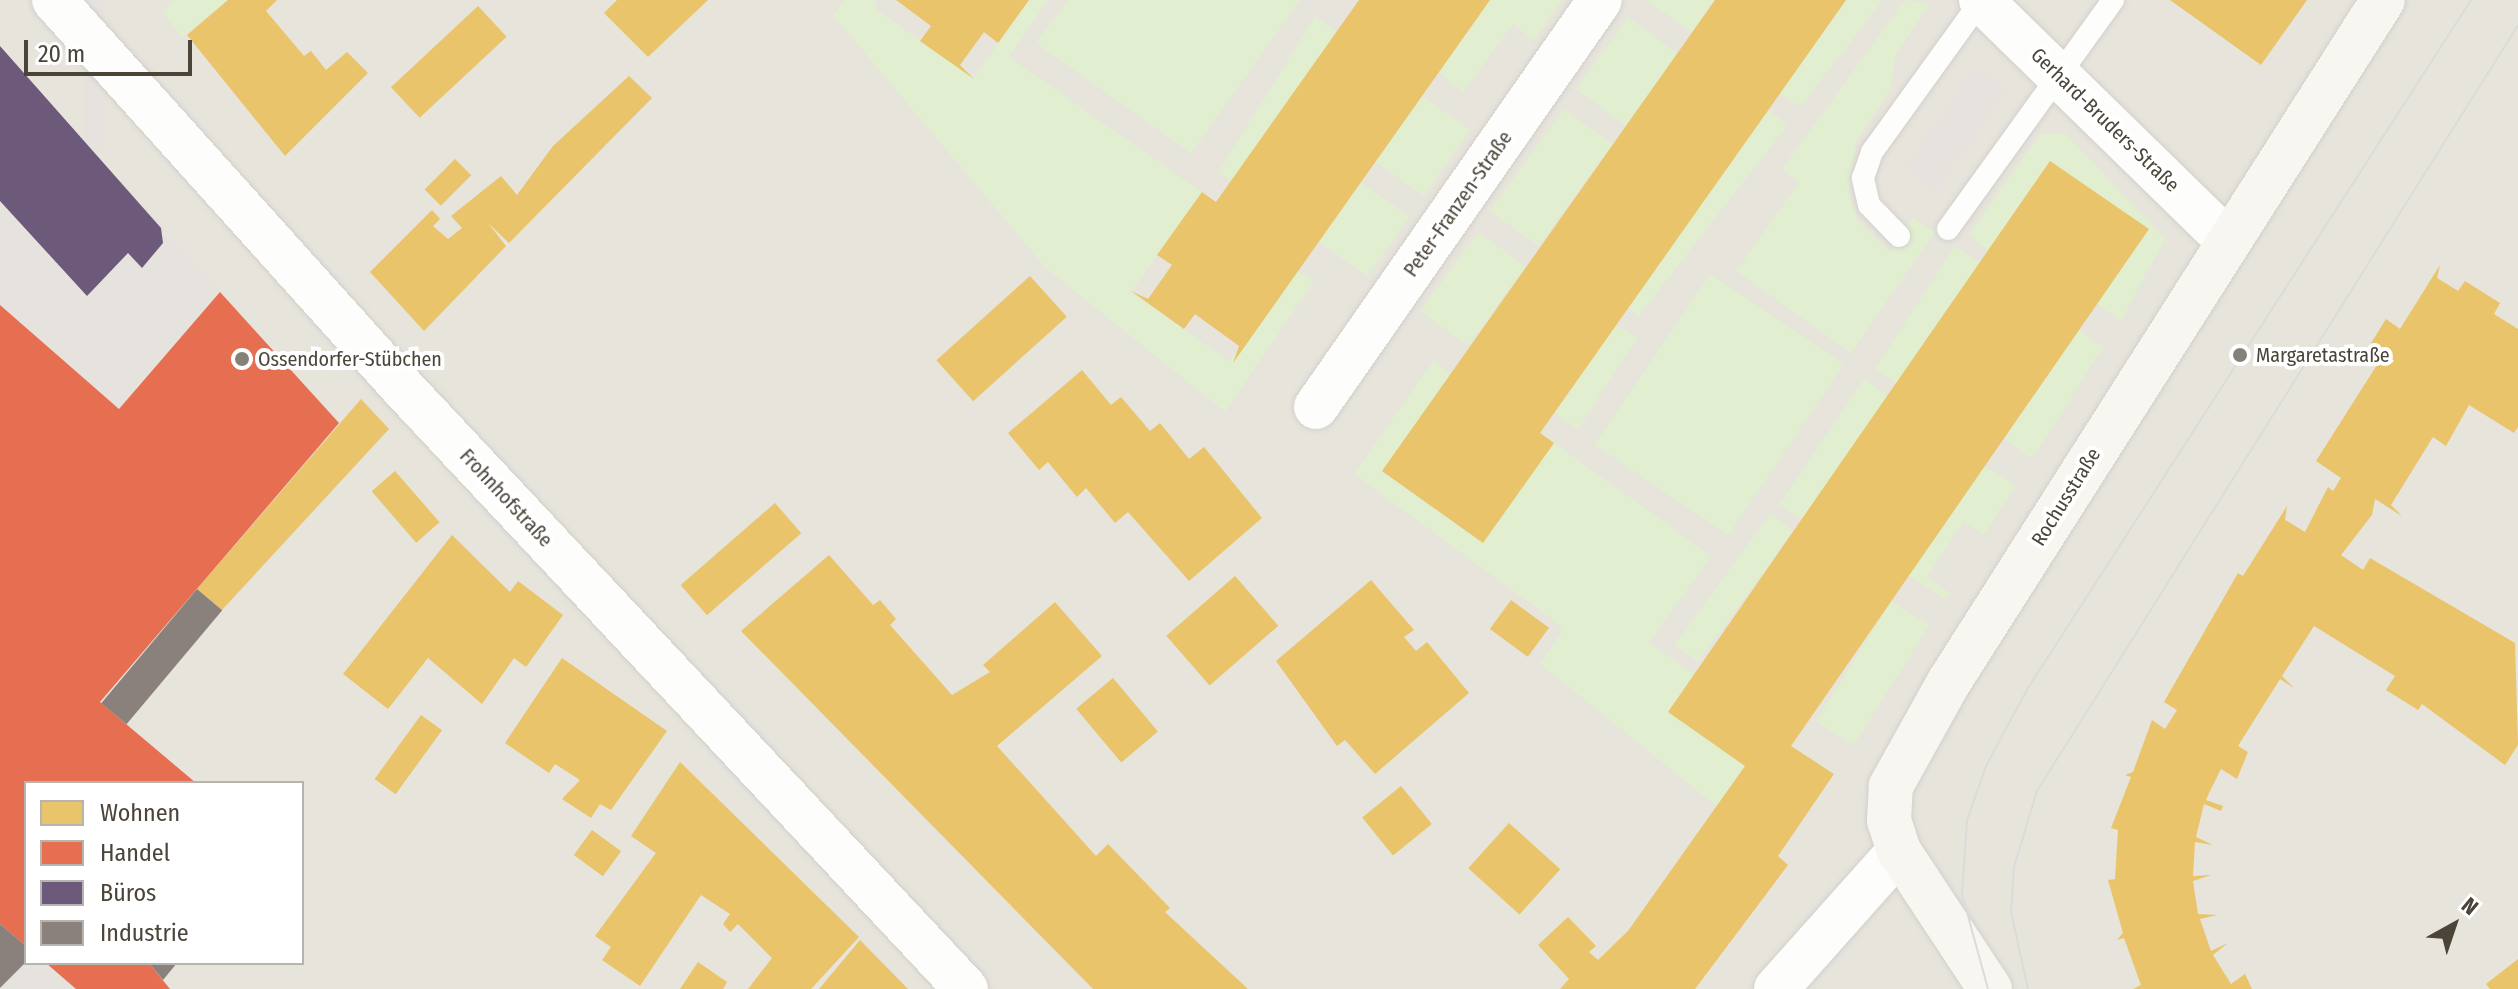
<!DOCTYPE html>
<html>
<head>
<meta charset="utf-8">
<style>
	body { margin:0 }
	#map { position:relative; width:2518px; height:989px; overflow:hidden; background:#f4f2ee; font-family:"Fira Sans Condensed",sans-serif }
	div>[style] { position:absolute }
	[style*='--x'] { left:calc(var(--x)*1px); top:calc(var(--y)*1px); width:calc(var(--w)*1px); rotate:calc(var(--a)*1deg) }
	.residential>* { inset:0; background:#e7e4dc }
	.industrial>* { inset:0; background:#e6e2de }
	.green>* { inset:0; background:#e1eecf; transform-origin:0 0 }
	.parking>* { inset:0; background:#e6e3df; transform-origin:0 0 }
	.homes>* { inset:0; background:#e9c46a; transform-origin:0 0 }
	.shops>* { inset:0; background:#e76f51 }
	.offices>* { inset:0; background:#6d597a }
	.industry>* { inset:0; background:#8a817c; transform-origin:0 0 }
	.roads { filter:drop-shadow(0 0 2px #d2d0cb) drop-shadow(0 0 2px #d2d0cb) }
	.lane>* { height:22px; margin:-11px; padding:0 11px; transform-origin:11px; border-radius:11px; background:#fdfdfc }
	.street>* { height:44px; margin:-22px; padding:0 22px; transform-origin:22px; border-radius:22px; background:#fdfdfc }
	.secondary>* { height:44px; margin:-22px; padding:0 22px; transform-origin:22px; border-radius:22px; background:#f7f6f1 }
	.tram>* { height:2px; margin:-1px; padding:0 1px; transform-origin:1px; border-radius:1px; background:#dbdbda }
	.dots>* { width:22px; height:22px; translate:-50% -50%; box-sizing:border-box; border:4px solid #fff; border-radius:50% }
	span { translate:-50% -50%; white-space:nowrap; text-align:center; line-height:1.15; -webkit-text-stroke:8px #fff; paint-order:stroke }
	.street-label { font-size:20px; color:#4b4439 }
	.poi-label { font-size:20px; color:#4b4439 }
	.left { translate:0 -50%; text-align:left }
	.legend { position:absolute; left:24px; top:781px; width:280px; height:184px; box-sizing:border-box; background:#fff; border:2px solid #b7b4b0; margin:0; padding:10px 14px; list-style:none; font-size:24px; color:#4b4439 }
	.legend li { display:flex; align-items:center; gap:16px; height:40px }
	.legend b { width:40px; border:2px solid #b7b4b0 }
	.north { position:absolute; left:2414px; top:885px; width:80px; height:80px; -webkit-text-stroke:6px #fff; paint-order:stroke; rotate:40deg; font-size:22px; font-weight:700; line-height:32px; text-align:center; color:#4b4439 }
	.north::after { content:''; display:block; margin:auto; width:28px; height:36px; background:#4b4439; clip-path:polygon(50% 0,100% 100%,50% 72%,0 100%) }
	.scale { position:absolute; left:24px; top:40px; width:168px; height:36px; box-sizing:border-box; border:4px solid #4b4439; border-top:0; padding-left:10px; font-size:24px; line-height:28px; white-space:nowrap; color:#4b4439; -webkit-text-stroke:6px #fff; paint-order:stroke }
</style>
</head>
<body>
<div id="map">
	<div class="residential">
		<i style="clip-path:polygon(0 0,2518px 0,2518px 989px,170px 989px,149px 963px,302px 963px,302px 783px,196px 783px,100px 702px,220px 292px,0 46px)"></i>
	</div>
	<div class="industrial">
		<i style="clip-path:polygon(0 46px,339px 423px,100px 701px,196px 783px,26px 783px,26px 963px,149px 963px,170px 989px,0 989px)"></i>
	</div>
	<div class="green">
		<i style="clip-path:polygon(174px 0,228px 0,182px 37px,163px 13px)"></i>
		<i style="clip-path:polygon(844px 0,875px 0,876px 9px,974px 78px,1029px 0,1048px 0,1009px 57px,1202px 192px,1131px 292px,1229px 361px,1298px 271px,1315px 280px,1225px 412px,1044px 266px,833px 15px)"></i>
		<i style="clip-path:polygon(1068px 0,1300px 0,1191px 153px,1036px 43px)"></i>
		<i style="clip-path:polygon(1490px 0,1562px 0,1534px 40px,1513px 24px,1463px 92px,1439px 72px)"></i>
		<i style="clip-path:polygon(1645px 0,1715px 0,1692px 32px)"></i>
		<i style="clip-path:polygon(1846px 0,1883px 0,1800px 107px,1780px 94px)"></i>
		<i style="clip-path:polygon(1905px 0,1930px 4px,1896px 54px,1890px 90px,1856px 142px,1848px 192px,1858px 221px,1890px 252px,1913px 218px,1935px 232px,1851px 353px,1736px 271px,1799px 183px,1782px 169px)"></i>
		<i style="left:1315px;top:17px;width:26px;height:183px;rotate:32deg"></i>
		<i style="left:1628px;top:17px;width:62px;height:89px;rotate:36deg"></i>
		<i style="left:1422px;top:96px;width:59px;height:81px;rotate:35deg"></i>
		<i style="left:1564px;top:109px;width:60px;height:126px;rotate:36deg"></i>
		<i style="left:1769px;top:110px;width:24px;height:243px;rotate:38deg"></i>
		<i style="clip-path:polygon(2065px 133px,2165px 239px,2121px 321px,2097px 304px,2050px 162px,1988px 250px,1969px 235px,2040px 134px)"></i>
		<i style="left:1360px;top:182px;width:60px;height:73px;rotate:35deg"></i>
		<i style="left:1478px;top:232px;width:59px;height:98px;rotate:36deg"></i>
		<i style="left:1955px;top:246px;width:30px;height:147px;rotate:33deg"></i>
		<i style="left:1710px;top:274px;width:161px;height:206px;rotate:34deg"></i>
		<i style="clip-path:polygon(1616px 325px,1637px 338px,1578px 430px,1555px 412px)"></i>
		<i style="clip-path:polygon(2079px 330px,2103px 347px,2032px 459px,2004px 438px)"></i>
		<i style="clip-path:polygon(1434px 360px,1451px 374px,1382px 472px,1483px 542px,1554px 443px,1711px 556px,1649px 643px,1694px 674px,1669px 712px,1745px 766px,1718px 807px,1540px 664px,1564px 628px,1354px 474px)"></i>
		<i style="left:1864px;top:379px;width:29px;height:151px;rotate:34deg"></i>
		<i style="clip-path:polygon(1984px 466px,2016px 485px,1984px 535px,1964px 521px,1927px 577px,1950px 593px,1945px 599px,1909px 575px)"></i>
		<i style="left:1770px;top:514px;width:29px;height:162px;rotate:36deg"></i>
		<i style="left:1891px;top:601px;width:45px;height:142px;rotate:32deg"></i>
	</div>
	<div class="parking">
		<i style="left:83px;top:0;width:21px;height:153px"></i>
		<i style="left:1976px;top:67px;width:38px;height:124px;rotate:35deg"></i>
	</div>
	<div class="homes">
		<i style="clip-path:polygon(228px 0,277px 0,266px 11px,304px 56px,311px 51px,326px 70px,347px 52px,368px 73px,285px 156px,187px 35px)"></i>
		<i style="clip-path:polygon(617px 0,708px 0,648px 57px,604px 13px)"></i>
		<i style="clip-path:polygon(896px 0,1029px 0,998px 43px,984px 32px,960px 65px,974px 79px,920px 41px,931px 26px)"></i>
		<i style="clip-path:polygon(1359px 0,1490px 0,1233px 363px,1239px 346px,1195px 314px,1184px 329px,1131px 291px,1148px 299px,1172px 265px,1157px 255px,1202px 192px,1216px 202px)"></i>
		<i style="clip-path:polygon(1715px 0,1846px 0,1540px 433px,1554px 443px,1483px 543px,1382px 471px)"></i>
		<i style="clip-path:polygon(2170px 0,2307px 0,2261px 65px)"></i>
		<i style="left:478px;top:6px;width:42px;height:119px;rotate:47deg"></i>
		<i style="clip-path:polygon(629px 76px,652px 98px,509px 243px,488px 223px,506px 246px,424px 331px,370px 272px,432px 210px,440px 219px,433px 226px,448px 239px,462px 228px,451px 216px,501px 176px,517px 195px,553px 146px)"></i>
		<i style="left:455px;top:159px;width:23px;height:43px;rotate:45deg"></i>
		<i style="clip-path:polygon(2050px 161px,2149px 229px,1791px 746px,1834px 774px,1778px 856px,1788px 865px,1695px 989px,1560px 989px,1569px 979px,1538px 945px,1568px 917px,1596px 946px,1589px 952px,1598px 960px,1628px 931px,1745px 766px,1668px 712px)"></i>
		<i style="clip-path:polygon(2440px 265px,2437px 278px,2458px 291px,2465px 281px,2500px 303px,2494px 314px,2518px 329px,2518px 427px,2514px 433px,2469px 405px,2446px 446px,2433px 437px,2391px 505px,2402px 516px,2375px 499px,2372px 515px,2341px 555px,2363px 570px,2370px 558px,2515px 643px,2518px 745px,2505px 765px,2422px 704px,2418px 710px,2386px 690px,2395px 676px,2314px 626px,2282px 676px,2294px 688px,2280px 679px,2238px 746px,2248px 752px,2237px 779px,2221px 769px,2210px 791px,2206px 800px,2223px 806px,2221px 811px,2204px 804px,2196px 837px,2213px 845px,2195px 842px,2193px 876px,2211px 875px,2193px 881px,2198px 914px,2217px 915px,2200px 919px,2211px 951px,2228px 943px,2213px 955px,2231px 984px,2245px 974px,2252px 989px,2133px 989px,2141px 985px,2124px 938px,2117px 940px,2123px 933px,2108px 880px,2115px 879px,2118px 830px,2111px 828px,2131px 777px,2125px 775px,2133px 772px,2152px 720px,2165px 729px,2177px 710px,2164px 702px,2238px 573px,2243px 576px,2287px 506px,2285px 520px,2305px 532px,2328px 487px,2333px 491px,2341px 478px,2316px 461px,2382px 357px,2368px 348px,2386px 319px,2400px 329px)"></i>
		<i style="left:1030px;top:276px;width:55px;height:126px;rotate:48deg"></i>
		<i style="clip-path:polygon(1082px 370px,1111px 405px,1121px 397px,1150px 431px,1160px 423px,1189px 459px,1204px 447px,1262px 518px,1189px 581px,1128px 512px,1115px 523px,1086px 488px,1077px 497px,1048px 462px,1039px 470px,1008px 433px)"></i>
		<i style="clip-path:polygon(361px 399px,389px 429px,222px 610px,197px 589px)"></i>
		<i style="left:395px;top:471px;width:68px;height:31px;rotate:49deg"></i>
		<i style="left:775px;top:503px;width:40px;height:125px;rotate:49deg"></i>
		<i style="clip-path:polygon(452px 535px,510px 592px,518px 581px,563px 615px,526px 667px,514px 658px,482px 704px,428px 658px,388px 709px,343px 674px)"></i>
		<i style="clip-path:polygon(829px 555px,873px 605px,880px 600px,896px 619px,890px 625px,952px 695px,990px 672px,983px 665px,1055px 602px,1102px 656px,997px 746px,1096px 856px,1108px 844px,1170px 908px,1165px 912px,1248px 989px,1093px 989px,741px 631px)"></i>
		<i style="left:1235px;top:576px;width:66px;height:91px;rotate:49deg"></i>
		<i style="clip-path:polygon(1371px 580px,1414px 630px,1404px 637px,1416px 651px,1427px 642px,1469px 693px,1375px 774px,1345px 740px,1337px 746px,1276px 661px)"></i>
		<i style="left:1511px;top:600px;width:47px;height:36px;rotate:36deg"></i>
		<i style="clip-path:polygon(562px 658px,667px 731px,611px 810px,600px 804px,591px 818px,562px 799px,580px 780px,555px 764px,549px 773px,505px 743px)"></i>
		<i style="left:1113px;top:678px;width:70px;height:48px;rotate:50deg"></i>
		<i style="left:421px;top:715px;width:26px;height:79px;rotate:36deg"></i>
		<i style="clip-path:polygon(680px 762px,859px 937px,811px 989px,748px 989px,772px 958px,738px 924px,730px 932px,723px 924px,730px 914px,701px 895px,640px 986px,602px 960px,611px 947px,595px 936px,656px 853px,631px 836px)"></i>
		<i style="left:1401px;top:786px;width:49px;height:50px;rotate:51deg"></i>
		<i style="left:1509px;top:823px;width:69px;height:61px;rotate:42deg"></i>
		<i style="left:592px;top:830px;width:36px;height:31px;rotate:36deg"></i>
		<i style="clip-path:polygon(860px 940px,908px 989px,819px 989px)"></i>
		<i style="clip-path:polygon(2518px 959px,2518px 989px,2490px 989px,2486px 984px)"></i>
		<i style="clip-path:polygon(698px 962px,727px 982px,723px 989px,680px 989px)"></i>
	</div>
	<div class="shops">
		<i style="clip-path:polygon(220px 292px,339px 423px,100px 702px,196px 783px,26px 783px,26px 946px,0 924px,0 305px,119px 409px)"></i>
		<i style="clip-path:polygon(46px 963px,149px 963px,170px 989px,76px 989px)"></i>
	</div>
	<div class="offices">
		<i style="clip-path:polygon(0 46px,161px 228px,163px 243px,142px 268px,128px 253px,87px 296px,0 201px)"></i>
	</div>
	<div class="industry">
		<i style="left:197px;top:589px;width:33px;height:149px;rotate:40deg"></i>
		<i style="clip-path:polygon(0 924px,26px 946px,26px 962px,0 988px)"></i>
		<i style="clip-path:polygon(149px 963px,177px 963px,163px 980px)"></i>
	</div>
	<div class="roads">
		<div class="lane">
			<i style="--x:1948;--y:229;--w:282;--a:-54.2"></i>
			<i style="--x:1899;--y:236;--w:43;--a:-134.1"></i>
			<i style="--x:1869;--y:205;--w:28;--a:-103"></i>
			<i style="--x:1863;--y:178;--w:28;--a:-71"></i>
			<i style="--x:1872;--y:152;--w:186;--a:-54.2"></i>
		</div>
		<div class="street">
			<i style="--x:54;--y:0;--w:520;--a:48.04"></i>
			<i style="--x:402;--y:387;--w:825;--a:46.87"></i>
			<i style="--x:1981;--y:0;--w:345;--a:44.3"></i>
			<i style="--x:1316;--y:407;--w:496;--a:-55.1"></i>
			<i style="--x:1776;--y:989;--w:185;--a:-48.3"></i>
		</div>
		<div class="secondary">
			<i style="--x:1990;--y:989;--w:165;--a:-123.4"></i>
			<i style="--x:1899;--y:851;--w:32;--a:-108"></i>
			<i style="--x:1889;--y:821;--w:35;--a:-87"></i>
			<i style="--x:1891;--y:786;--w:119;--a:-60.9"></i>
			<i style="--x:1949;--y:682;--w:808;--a:-57.53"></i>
		</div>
	</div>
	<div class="tram">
		<i style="--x:1988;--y:989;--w:98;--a:-105.3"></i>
		<i style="--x:1962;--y:894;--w:74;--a:-86.1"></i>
		<i style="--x:1967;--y:820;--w:57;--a:-70.6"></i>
		<i style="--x:1986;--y:766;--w:89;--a:-61.7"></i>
		<i style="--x:2028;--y:688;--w:818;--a:-57.22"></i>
		<i style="--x:2028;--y:989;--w:79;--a:-102.4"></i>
		<i style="--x:2011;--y:912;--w:45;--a:-86.2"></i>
		<i style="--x:2014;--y:867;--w:79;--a:-73.2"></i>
		<i style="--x:2037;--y:791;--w:904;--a:-57.87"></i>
	</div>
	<div class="dots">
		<i style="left:2240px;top:355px;background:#868178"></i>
		<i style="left:242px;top:359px;background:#868178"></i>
	</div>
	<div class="street-label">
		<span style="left:2105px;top:120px;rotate:44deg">Gerhard-Bruders-Straße</span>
		<span style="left:1458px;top:204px;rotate:-55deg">Peter-Franzen-Straße</span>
		<span style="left:2066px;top:497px;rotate:-58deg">Rochusstraße</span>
		<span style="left:506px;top:498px;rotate:47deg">Frohnhofstraße</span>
	</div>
	<div class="poi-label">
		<span class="left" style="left:2256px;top:355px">Margaretastraße</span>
		<span class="left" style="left:258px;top:359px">Ossendorfer-Stübchen</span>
	</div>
	<ul class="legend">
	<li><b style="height:22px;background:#e9c46a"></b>Wohnen</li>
	<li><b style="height:22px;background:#e76f51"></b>Handel</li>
	<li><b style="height:22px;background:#6d597a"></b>Büros</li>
	<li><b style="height:22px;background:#8a817c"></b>Industrie</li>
	</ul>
	<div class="north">N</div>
	<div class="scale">20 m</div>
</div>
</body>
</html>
